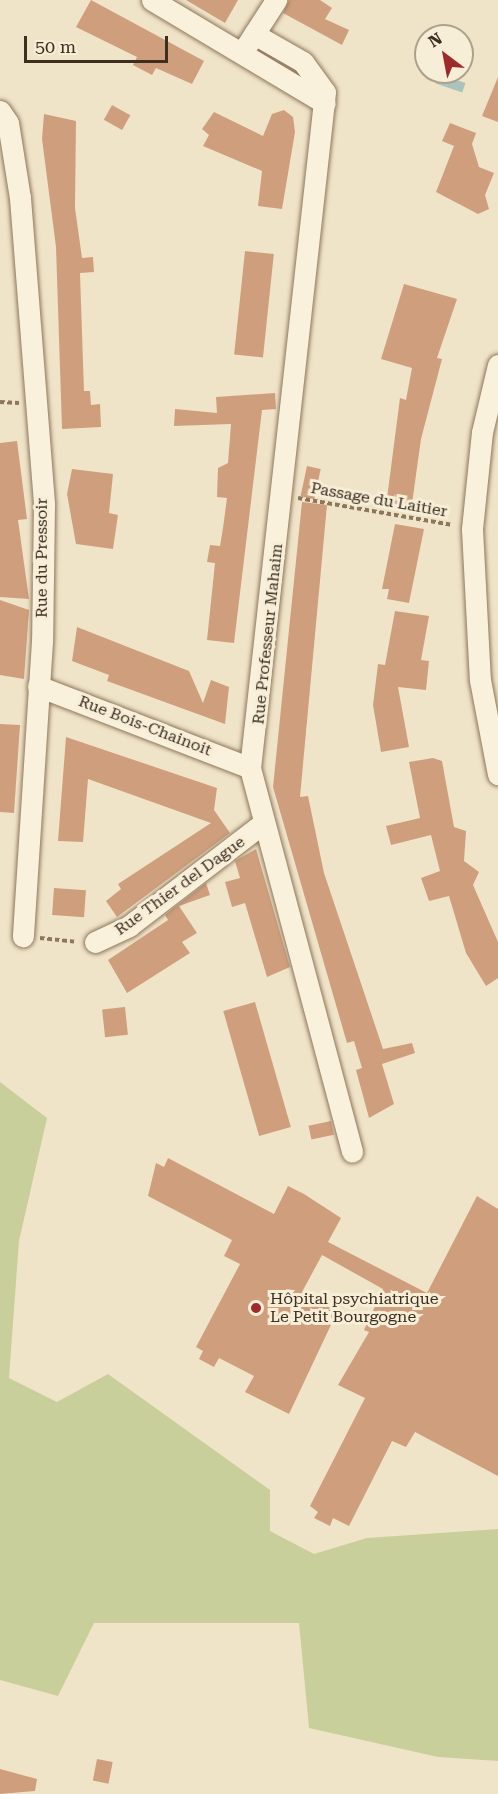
<!DOCTYPE html>
<html>
<head>
<meta charset="utf-8">
<style>
	body { margin:0 }
	#map { position:relative; width:498px; height:1794px; overflow:hidden; background:#f0e4c8; font-family:"Roboto Serif",serif }
	div>[style] { position:absolute }
	[style*='--x'] { left:calc(var(--x)*1px); top:calc(var(--y)*1px); width:calc(var(--w)*1px); rotate:calc(var(--a)*1deg) }
	.green>* { inset:0; background:#c9cf9b }
	.water>* { inset:0; background:#a9c4bc; transform-origin:0 0 }
	.building>* { inset:0; background:#cf9f7d; transform-origin:0 0 }
	.path>* { height:4px; margin-top:-2px; transform-origin:0; background:repeating-linear-gradient(90deg,#8d765c 0 4.5px,transparent 0 7.5px) }
	.roads { filter:drop-shadow(0 0 2px #8d765c) drop-shadow(0 0 2px #8d765c) }
	.minor>* { height:21px; margin:-10.5px; padding:0 10.5px; transform-origin:10.5px; border-radius:10.5px; background:#faf1dc }
	.dots>* { width:16px; height:16px; translate:-50% -50%; box-sizing:border-box; border:3px solid #f7eed8; border-radius:50% }
	span { translate:-50% -50%; white-space:nowrap; text-align:center; line-height:1.15; -webkit-text-stroke:6px #f7eed8; paint-order:stroke }
	.street-label { font-size:16px; color:#3d2e20 }
	.poi-label { font-size:16px; color:#3d2e20 }
	.left { translate:0 -50%; text-align:left }
	.north { position:absolute; left:414px; top:24px; width:60px; height:60px; box-sizing:border-box; background:#f7eed8; border:2px solid #ada18e; border-radius:50%; rotate:328deg; font-size:16px; font-weight:700; line-height:24px; text-align:center; color:#3d2e20 }
	.north::after { content:''; display:block; margin:auto; width:21px; height:27px; background:#9e2a2b; clip-path:polygon(50% 0,100% 100%,50% 72%,0 100%) }
	.scale { position:absolute; left:24px; top:36px; width:144px; height:27px; box-sizing:border-box; border:3px solid #3d2e20; border-top:0; padding-left:8px; font-size:18px; line-height:21px; white-space:nowrap; color:#3d2e20; -webkit-text-stroke:4px #f7eed8; paint-order:stroke }
</style>
</head>
<body>
<div id="map">
	<div class="green">
		<i style="clip-path:polygon(0 1082px,47px 1118px,19px 1241px,9px 1378px,57px 1402px,108px 1374px,270px 1490px,270px 1531px,314px 1554px,367px 1538px,498px 1529px,498px 1761px,438px 1757px,309px 1728px,299px 1623px,94px 1623px,58px 1696px,0 1680px)"></i>
	</div>
	<div class="water">
		<i style="left:439px;top:74px;width:28px;height:10px;rotate:19deg"></i>
	</div>
	<div class="building">
		<i style="clip-path:polygon(91px 0,204px 61px,192px 84px,156px 68px,152px 75px,133px 65px,137px 57px,76px 27px)"></i>
		<i style="clip-path:polygon(186px 0,238px 0,225px 23px)"></i>
		<i style="clip-path:polygon(289px 0,320px 0,332px 8px,325px 19px,349px 30px,342px 45px,283px 13px)"></i>
		<i style="clip-path:polygon(498px 77px,498px 122px,482px 116px)"></i>
		<i style="left:112px;top:105px;width:21px;height:17px;rotate:29deg"></i>
		<i style="clip-path:polygon(284px 110px,293px 117px,295px 132px,282px 209px,258px 206px,262px 171px,203px 146px,209px 135px,202px 129px,214px 112px,263px 136px,272px 114px)"></i>
		<i style="clip-path:polygon(44px 114px,76px 121px,75px 208px,82px 258px,93px 257px,94px 272px,80px 273px,84px 391px,90px 391px,91px 405px,100px 404px,101px 427px,62px 429px,56px 247px,42px 139px)"></i>
		<i style="clip-path:polygon(450px 123px,476px 133px,472px 144px,479px 167px,494px 173px,485px 195px,489px 209px,478px 214px,436px 192px,454px 146px,442px 141px)"></i>
		<i style="left:245px;top:251px;width:29px;height:104px;rotate:6deg"></i>
		<i style="clip-path:polygon(404px 284px,457px 299px,437px 358px,442px 359px,421px 439px,411px 511px,386px 506px,400px 398px,406px 400px,412px 368px,381px 359px)"></i>
		<i style="clip-path:polygon(275px 393px,276px 409px,262px 410px,234px 643px,207px 640px,215px 563px,207px 562px,210px 545px,220px 546px,223px 528px,227px 498px,217px 497px,218px 468px,228px 463px,231px 424px,174px 426px,175px 409px,217px 413px,216px 397px)"></i>
		<i style="clip-path:polygon(17px 441px,27px 519px,18px 520px,29px 599px,0 597px,0 443px)"></i>
		<i style="left:307px;top:466px;width:14px;height:31px;rotate:12deg"></i>
		<i style="clip-path:polygon(72px 469px,113px 474px,109px 513px,118px 515px,113px 549px,76px 544px,67px 494px)"></i>
		<i style="clip-path:polygon(302px 502px,327px 505px,300px 797px,308px 796px,324px 873px,383px 1049px,412px 1043px,415px 1053px,382px 1064px,394px 1104px,369px 1118px,356px 1070px,362px 1068px,354px 1041px,347px 1043px,273px 787px)"></i>
		<i style="clip-path:polygon(395px 524px,424px 529px,409px 603px,387px 599px,389px 589px,382px 589px)"></i>
		<i style="clip-path:polygon(0 600px,29px 610px,24px 679px,0 675px)"></i>
		<i style="clip-path:polygon(395px 611px,429px 616px,421px 660px,429px 661px,426px 690px,398px 687px,409px 747px,381px 752px,373px 705px,378px 664px,385px 665px)"></i>
		<i style="clip-path:polygon(77px 627px,189px 671px,203px 703px,211px 680px,229px 687px,225px 724px,107px 681px,109px 675px,72px 661px)"></i>
		<i style="clip-path:polygon(0 724px,20px 725px,14px 813px,0 812px)"></i>
		<i style="clip-path:polygon(66px 737px,217px 788px,214px 810px,230px 833px,117px 917px,106px 901px,121px 889px,118px 884px,211px 823px,88px 779px,83px 842px,58px 841px)"></i>
		<i style="clip-path:polygon(433px 758px,442px 761px,454px 827px,466px 831px,464px 861px,479px 872px,473px 885px,498px 942px,498px 978px,486px 986px,466px 953px,449px 896px,429px 901px,421px 878px,440px 871px,431px 835px,391px 845px,386px 826px,420px 818px,409px 762px)"></i>
		<i style="clip-path:polygon(256px 849px,290px 967px,267px 977px,245px 903px,232px 907px,225px 882px,240px 878px,235px 861px)"></i>
		<i style="clip-path:polygon(206px 883px,210px 895px,179px 906px,197px 933px,182px 942px,190px 953px,127px 993px,108px 960px,168px 920px,165px 915px)"></i>
		<i style="left:54px;top:888px;width:32px;height:27px;rotate:4deg"></i>
		<i style="left:255px;top:1002px;width:130px;height:33px;rotate:74deg"></i>
		<i style="left:125px;top:1007px;width:28px;height:23px;rotate:84deg"></i>
		<i style="left:331px;top:1121px;width:14px;height:23px;rotate:78deg"></i>
		<i style="clip-path:polygon(168px 1158px,274px 1214px,288px 1186px,304px 1194px,341px 1218px,328px 1242px,427px 1293px,477px 1196px,498px 1209px,498px 1476px,415px 1432px,406px 1447px,392px 1441px,349px 1526px,333px 1518px,330px 1526px,314px 1518px,318px 1512px,310px 1506px,365px 1398px,338px 1385px,369px 1332px,364px 1330px,383px 1289px,322px 1255px,302px 1292px,338px 1310px,289px 1414px,245px 1392px,254px 1376px,219px 1358px,214px 1367px,199px 1359px,203px 1351px,196px 1347px,240px 1264px,224px 1256px,232px 1240px,148px 1196px,156px 1163px,164px 1167px)"></i>
		<i style="left:97px;top:1759px;width:16px;height:22px;rotate:11deg"></i>
		<i style="clip-path:polygon(0 1769px,37px 1779px,35px 1791px,0 1794px)"></i>
	</div>
	<div class="path">
		<i style="--x:0;--y:402;--w:19;--a:3"></i>
		<i style="--x:298;--y:498;--w:157;--a:9.9"></i>
		<i style="--x:40;--y:938;--w:37;--a:6"></i>
	</div>
	<div class="roads">
		<div class="minor">
			<i style="--x:152;--y:0;--w:201;--a:30.8"></i>
			<i style="--x:254;--y:34;--w:56;--a:29.7"></i>
			<i style="--x:303;--y:62;--w:37;--a:54"></i>
			<i style="--x:325;--y:92;--w:680;--a:96.33"></i>
			<i style="--x:250;--y:768;--w:397;--a:75.1"></i>
			<i style="--x:247;--y:45;--w:54;--a:-57.2"></i>
			<i style="--x:0;--y:111;--w:14;--a:56"></i>
			<i style="--x:8;--y:123;--w:76;--a:80.9"></i>
			<i style="--x:20;--y:198;--w:308;--a:85.5"></i>
			<i style="--x:44;--y:505;--w:136;--a:90.8"></i>
			<i style="--x:42;--y:641;--w:296;--a:93.7"></i>
			<i style="--x:498;--y:365;--w:69;--a:103.4"></i>
			<i style="--x:482;--y:432;--w:98;--a:95.9"></i>
			<i style="--x:472;--y:529;--w:151;--a:87"></i>
			<i style="--x:480;--y:680;--w:96;--a:79.2"></i>
			<i style="--x:38;--y:686;--w:227;--a:21.1"></i>
			<i style="--x:95;--y:942;--w:38;--a:-25"></i>
			<i style="--x:129;--y:926;--w:168;--a:-37.5"></i>
		</div>
	</div>
	<div class="dots">
		<i style="left:256px;top:1308px;background:#9e2a2b"></i>
	</div>
	<div class="street-label">
		<span style="left:379px;top:500px;rotate:10deg">Passage du Laitier</span>
		<span style="left:42px;top:558px;rotate:-90deg">Rue du Pressoir</span>
		<span style="left:268px;top:634px;rotate:-84deg">Rue Professeur Mahaim</span>
		<span style="left:145px;top:726px;rotate:21deg">Rue Bois-Chainoit</span>
		<span style="left:180px;top:886px;rotate:-36deg">Rue Thier del Dague</span>
	</div>
	<div class="poi-label">
		<span class="left" style="left:270px;top:1308px">Hôpital psychiatrique<br>Le Petit Bourgogne</span>
	</div>
	<div class="north">N</div>
	<div class="scale">50 m</div>
</div>
</body>
</html>
